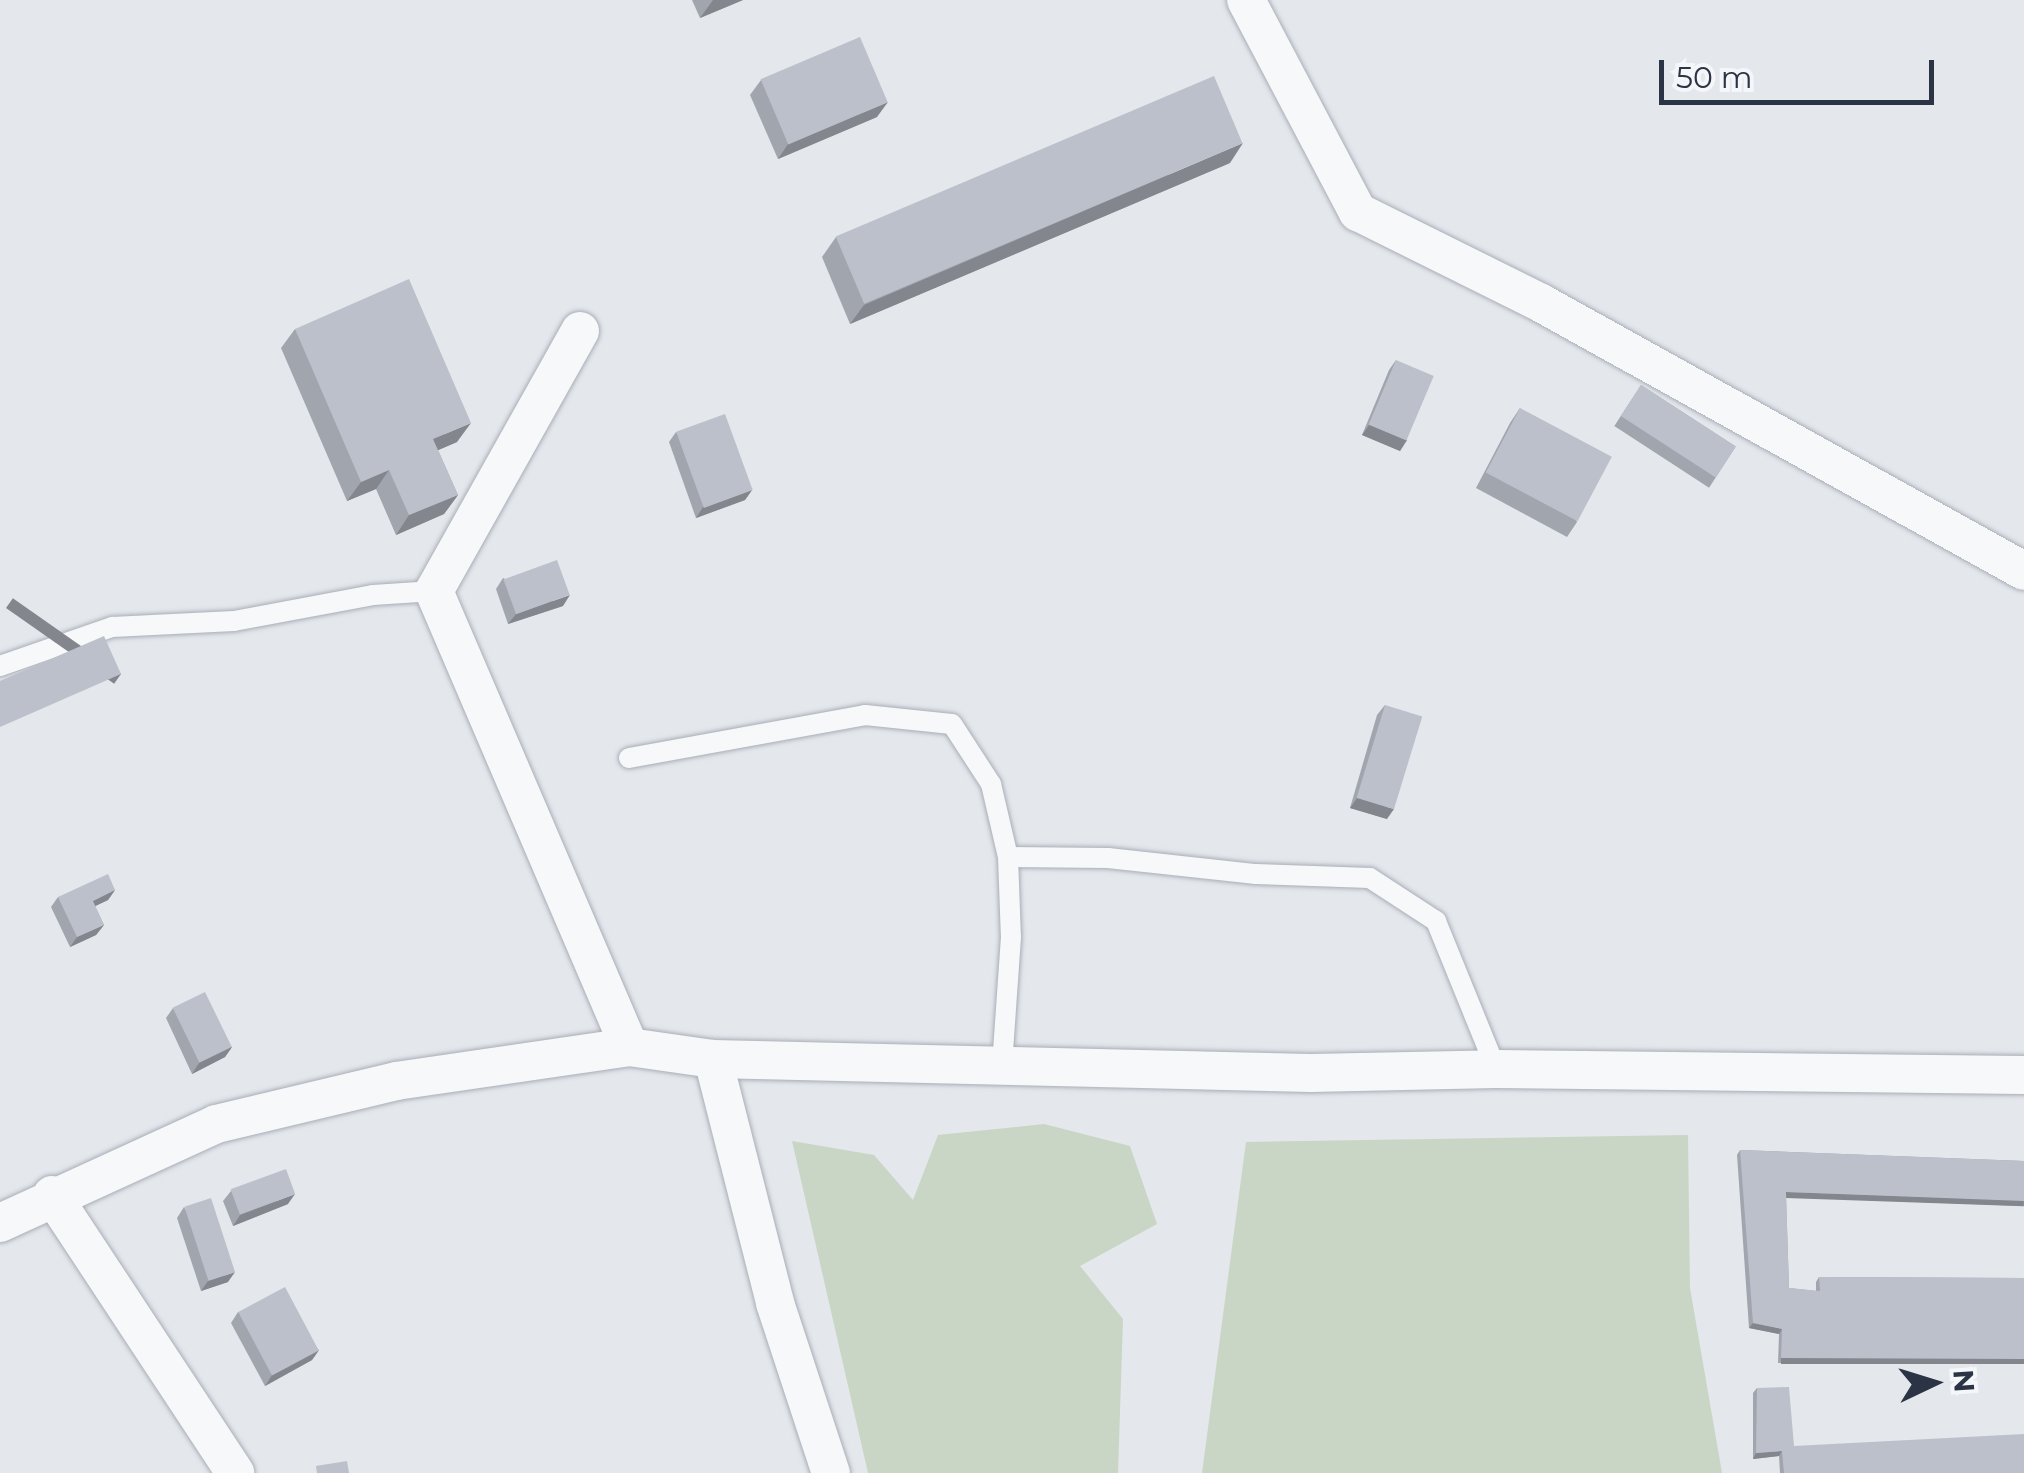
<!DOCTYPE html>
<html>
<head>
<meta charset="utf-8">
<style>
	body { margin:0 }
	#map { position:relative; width:2024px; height:1473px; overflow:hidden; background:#e4e7ec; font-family:Montserrat,sans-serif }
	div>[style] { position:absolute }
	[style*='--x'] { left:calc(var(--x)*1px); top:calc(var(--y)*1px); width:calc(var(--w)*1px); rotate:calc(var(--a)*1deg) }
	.green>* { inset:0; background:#c9d6c5 }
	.roads { filter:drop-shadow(0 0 2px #a9aeb7) drop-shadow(0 0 2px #a9aeb7) }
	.service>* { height:20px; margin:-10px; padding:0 10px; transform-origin:10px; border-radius:10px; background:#f7f8fa }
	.minor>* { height:38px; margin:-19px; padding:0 19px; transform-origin:19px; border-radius:19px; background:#f7f8fa }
	.wall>* { inset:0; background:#a1a5ae; transform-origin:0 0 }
	.shaded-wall>* { inset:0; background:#83868d; transform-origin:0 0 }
	.building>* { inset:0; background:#bbc0ca; transform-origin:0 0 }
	span { translate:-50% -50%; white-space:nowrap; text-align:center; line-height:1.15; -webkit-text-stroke:10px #f4f6f9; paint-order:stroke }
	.north { position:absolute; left:1884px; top:1333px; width:100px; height:100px; -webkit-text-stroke:8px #f4f6f9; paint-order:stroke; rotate:86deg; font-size:28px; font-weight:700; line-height:40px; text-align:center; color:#2b3445 }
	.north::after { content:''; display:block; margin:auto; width:35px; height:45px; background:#2b3445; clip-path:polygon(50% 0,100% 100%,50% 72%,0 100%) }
	.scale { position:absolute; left:1659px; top:60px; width:275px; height:45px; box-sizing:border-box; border:5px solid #2b3445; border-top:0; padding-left:12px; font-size:30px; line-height:35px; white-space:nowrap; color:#2b3445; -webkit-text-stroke:8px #f4f6f9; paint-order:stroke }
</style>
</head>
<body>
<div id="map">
	<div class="green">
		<i style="clip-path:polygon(1044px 1124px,1130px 1146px,1157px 1224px,1080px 1266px,1123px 1319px,1118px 1473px,868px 1473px,792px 1141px,874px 1155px,913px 1200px,938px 1135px)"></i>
		<i style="clip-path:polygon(1688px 1135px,1690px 1288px,1722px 1473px,1202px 1473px,1246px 1142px)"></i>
	</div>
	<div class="roads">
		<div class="service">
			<i style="--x:0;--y:666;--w:119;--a:-19.2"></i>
			<i style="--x:112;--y:627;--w:122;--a:-2.8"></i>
			<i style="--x:234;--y:621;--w:141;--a:-10.6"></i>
			<i style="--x:373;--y:595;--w:61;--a:-3.8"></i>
			<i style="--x:629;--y:758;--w:240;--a:-10.3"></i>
			<i style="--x:865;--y:715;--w:87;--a:5.9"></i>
			<i style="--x:952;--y:724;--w:72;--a:57"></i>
			<i style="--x:991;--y:784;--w:75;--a:76.9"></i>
			<i style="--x:1008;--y:857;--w:80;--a:87.9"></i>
			<i style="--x:1011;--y:937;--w:129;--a:94"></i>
			<i style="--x:1008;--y:857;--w:100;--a:0.6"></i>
			<i style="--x:1108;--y:858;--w:149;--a:6.2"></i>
			<i style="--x:1256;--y:874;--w:114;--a:2"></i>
			<i style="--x:1370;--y:878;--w:79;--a:33.1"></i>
			<i style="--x:1436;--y:921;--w:160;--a:67.9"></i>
		</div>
		<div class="minor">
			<i style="--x:1246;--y:0;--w:240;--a:62.2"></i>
			<i style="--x:1358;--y:212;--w:204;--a:26.4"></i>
			<i style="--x:1541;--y:303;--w:552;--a:29.02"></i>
			<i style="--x:580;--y:331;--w:298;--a:119.3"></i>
			<i style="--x:434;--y:591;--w:496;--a:66.8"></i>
			<i style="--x:713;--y:1059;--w:252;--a:75.7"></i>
			<i style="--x:775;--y:1303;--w:179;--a:71.8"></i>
			<i style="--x:52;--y:1195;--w:333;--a:56.6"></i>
			<i style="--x:0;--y:1223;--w:238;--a:-24.6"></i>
			<i style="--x:216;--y:1124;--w:185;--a:-13.4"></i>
			<i style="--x:396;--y:1081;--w:235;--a:-8.3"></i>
			<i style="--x:629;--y:1047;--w:85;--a:8.1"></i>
			<i style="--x:713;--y:1059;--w:598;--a:1.34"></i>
			<i style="--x:1311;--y:1073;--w:185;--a:-1.2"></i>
			<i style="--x:1496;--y:1069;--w:528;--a:0.65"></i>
		</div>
	</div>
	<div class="wall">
		<i style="clip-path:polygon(692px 0,743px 0,700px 18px)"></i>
		<i style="clip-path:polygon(761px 80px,877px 117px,778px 159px,750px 95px)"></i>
		<i style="clip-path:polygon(1230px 163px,850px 324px,822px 257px,836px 237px)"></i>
		<i style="clip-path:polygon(295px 329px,457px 442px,438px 450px,458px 495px,444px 514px,396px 535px,376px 489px,347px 501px,281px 348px)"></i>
		<i style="clip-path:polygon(1396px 360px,1407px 440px,1400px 451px,1362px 435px,1389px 370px)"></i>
		<i style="left:1641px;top:385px;width:113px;height:49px;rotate:33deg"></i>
		<i style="clip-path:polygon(1520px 408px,1577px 522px,1567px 537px,1476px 488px,1510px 423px)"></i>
		<i style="clip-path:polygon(676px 432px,752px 490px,745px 500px,696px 518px,669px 442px)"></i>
		<i style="clip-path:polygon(503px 578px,563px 606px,508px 624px,496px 589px)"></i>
		<i style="clip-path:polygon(1385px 705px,1387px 819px,1350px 808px,1377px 715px)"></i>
		<i style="clip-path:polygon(115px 890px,108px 900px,95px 906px,104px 925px,96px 935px,70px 947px,51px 907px,58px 897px)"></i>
		<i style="clip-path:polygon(173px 1008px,232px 1047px,225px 1057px,192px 1074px,166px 1018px)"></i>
		<i style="clip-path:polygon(1740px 1150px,2024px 1161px,2024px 1206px,1786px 1197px,1789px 1288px,1816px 1291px,1816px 1282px,1819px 1277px,2024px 1278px,2024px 1364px,1778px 1363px,1779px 1334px,1749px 1328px,1737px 1155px)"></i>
		<i style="clip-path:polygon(231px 1191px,288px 1204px,233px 1226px,223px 1201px)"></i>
		<i style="clip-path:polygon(184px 1207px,228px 1282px,201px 1291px,177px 1218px)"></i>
		<i style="clip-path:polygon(238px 1312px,319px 1350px,312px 1360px,265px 1386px,231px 1323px)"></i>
		<i style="clip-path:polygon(1757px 1388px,1794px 1446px,2024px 1473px,1780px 1473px,1779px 1456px,1753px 1459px,1753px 1393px)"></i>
	</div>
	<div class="shaded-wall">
		<i style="clip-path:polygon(713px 0,743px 0,700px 18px)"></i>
		<i style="clip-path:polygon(888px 102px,877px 117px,778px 159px,788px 144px)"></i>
		<i style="clip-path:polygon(1243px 143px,1230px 163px,850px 324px,864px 305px)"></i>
		<i style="clip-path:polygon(471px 423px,457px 442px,420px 458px,433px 439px)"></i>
		<i style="clip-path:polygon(1369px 425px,1407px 440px,1400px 451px,1362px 435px)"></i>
		<i style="clip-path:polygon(389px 470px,376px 489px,347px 501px,361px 482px)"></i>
		<i style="clip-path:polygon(752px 490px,745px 500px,696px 518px,703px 507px)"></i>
		<i style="clip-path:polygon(458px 495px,444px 514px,396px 535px,409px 515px)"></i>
		<i style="clip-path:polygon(570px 595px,563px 606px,508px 624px,516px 614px)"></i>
		<i style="left:121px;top:674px;width:12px;height:132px;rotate:125deg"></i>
		<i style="clip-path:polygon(1357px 798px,1394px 809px,1387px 819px,1350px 808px)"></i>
		<i style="clip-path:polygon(115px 890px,108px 900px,85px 911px,93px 901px)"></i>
		<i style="clip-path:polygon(104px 925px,96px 935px,70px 947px,77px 937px)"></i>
		<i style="clip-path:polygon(232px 1047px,225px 1057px,192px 1074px,199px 1063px)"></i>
		<i style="left:1786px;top:1192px;width:238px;height:6px;rotate:2deg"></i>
		<i style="clip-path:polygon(295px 1194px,288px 1204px,233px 1226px,240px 1215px)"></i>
		<i style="clip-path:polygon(235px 1272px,228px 1282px,201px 1291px,208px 1281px)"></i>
		<i style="clip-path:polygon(1753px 1323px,1782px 1329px,1779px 1334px,1749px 1328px)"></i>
		<i style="clip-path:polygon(319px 1350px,312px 1360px,265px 1386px,272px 1375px)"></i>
		<i style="left:1781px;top:1358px;width:243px;height:6px"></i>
		<i style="clip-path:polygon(1782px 1451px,1779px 1456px,1753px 1459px,1756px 1453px)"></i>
	</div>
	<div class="building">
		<i style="left:860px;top:37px;width:71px;height:108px;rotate:67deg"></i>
		<i style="left:1214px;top:76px;width:73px;height:411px;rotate:67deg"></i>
		<i style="clip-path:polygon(409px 279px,471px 423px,433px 439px,458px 495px,409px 515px,389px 470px,361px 482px,295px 329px)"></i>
		<i style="left:1396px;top:360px;width:41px;height:70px;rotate:23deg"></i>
		<i style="left:1641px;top:385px;width:113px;height:37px;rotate:33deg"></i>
		<i style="left:1520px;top:408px;width:104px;height:73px;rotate:28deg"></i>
		<i style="left:725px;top:414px;width:81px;height:52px;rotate:70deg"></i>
		<i style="left:557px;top:560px;width:37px;height:57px;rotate:70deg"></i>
		<i style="clip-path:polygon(104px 636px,121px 674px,0 727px,0 681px)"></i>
		<i style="left:1385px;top:705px;width:39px;height:97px;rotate:17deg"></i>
		<i style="clip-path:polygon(108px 874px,115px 890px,93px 901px,104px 925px,77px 937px,58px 897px)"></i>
		<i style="left:205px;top:992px;width:61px;height:36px;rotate:64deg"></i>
		<i style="clip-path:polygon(1740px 1150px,2024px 1161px,2024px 1201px,1786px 1192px,1789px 1288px,1820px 1291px,1819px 1277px,2024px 1278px,2024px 1359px,1781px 1358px,1782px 1329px,1753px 1323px)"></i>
		<i style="left:286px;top:1169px;width:27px;height:59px;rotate:70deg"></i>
		<i style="left:211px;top:1198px;width:78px;height:28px;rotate:72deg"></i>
		<i style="left:285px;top:1287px;width:72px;height:53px;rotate:62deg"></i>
		<i style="clip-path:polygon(1789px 1387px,1794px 1446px,2024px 1434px,2024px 1473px,1784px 1473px,1782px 1451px,1756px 1453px,1757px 1388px)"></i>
		<i style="clip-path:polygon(347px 1461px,349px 1473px,317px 1473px,316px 1466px)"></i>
	</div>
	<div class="north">N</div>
	<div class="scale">50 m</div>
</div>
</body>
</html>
